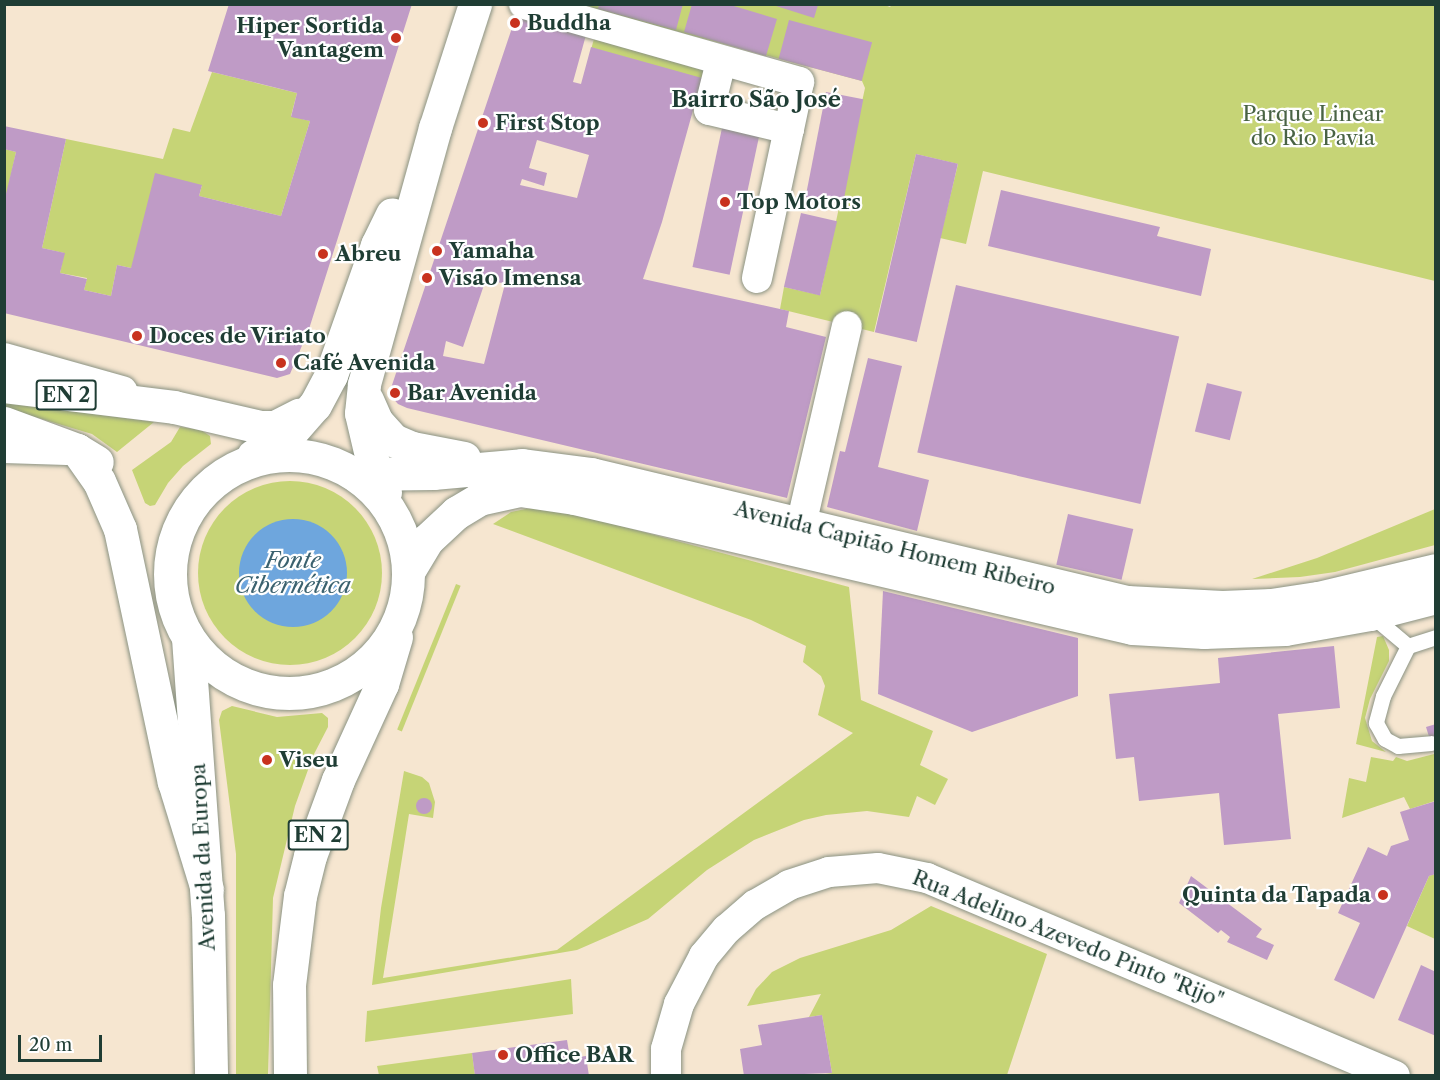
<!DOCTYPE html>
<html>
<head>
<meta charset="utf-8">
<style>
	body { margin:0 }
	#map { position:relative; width:1440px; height:1080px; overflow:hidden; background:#f6e6d0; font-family:"Libre Caslon Text",serif }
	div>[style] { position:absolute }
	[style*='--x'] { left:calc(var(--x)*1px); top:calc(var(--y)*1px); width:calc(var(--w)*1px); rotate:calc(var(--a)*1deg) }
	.green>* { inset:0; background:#c6d476; transform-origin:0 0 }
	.round { border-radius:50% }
	.water>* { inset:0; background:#6ea6dd }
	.building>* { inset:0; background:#bf9bc6; transform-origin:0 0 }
	.roads { filter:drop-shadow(0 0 2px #8a9282) drop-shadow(0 0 2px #8a9282) }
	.service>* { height:15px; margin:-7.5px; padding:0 7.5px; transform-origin:7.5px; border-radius:7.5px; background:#fff }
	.minor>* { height:30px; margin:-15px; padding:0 15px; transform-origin:15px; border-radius:15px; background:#fff }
	.primary>* { height:33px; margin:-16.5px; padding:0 16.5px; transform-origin:16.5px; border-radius:16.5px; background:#fff }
	.primary>.ring { margin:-16.5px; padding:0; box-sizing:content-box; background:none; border:33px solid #fff; border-radius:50% }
	.dots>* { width:16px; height:16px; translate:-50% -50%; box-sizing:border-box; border:3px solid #fff; border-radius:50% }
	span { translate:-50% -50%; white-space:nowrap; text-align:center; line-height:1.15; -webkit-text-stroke:4.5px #fff; paint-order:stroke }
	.shield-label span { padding:2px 4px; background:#fff; border:2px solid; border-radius:4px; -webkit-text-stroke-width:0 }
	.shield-label { font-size:20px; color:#1f3d34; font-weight:700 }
	.poi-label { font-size:21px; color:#1f3d34; font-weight:700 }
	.left { translate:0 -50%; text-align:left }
	.right { translate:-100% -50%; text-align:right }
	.park-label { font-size:21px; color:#496344 }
	.street-label { font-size:21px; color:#1f3d34 }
	.neighbourhood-label { font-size:22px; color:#1f3d34; font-weight:700 }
	.water-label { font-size:22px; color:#3b626f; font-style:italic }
	.frame { position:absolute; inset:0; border:6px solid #1f3d34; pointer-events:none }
	.scale { position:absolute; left:18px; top:1035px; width:84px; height:27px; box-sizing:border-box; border:3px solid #1f3d34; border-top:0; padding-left:8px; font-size:18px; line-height:21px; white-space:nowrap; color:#1f3d34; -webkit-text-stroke:4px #fff; paint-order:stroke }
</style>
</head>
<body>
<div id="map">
	<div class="green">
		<i style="clip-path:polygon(591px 4px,882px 4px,890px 7px,892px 4px,1435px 5px,1435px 281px,983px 171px,966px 244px,940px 238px,958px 164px,916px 154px,874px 332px,780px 309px,784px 287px,820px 295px,865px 88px,862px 81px,590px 8px)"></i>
		<i style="left:594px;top:39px;width:114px;height:9px;rotate:16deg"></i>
		<i style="clip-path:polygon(212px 72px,297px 93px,291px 116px,310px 121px,281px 216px,199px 196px,202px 185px,131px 268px,117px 265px,111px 296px,84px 290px,87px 278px,60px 273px,64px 253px,42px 248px,66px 139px,163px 159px,173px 128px,190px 132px)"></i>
		<i style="clip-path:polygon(5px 149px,16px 152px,5px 202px)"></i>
		<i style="clip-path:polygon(4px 400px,79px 412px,154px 422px,117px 452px,92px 434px,5px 408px)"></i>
		<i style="clip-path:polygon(180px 427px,201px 430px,210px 436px,211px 444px,183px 466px,168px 483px,155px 505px,150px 506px,145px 503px,132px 470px,171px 442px)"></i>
		<i class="round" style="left:198px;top:481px;width:184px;height:184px"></i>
		<i style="clip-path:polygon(535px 507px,561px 510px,849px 587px,861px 700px,933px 731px,920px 765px,948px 779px,935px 805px,917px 796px,909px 817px,867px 811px,826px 815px,804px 820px,754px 840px,707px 870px,648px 919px,577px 950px,372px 985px,381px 908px,404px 771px,422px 777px,429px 783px,435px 802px,433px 818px,409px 814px,383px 978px,557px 950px,853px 733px,818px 715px,825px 686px,821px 676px,803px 662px,806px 646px,751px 620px,493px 524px,511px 512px)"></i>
		<i style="clip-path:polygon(1435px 509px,1435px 545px,1335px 572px,1300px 577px,1252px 579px,1317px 558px)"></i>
		<i style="left:456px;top:584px;width:5px;height:157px;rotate:22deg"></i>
		<i style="clip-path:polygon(1383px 636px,1389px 650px,1389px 661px,1370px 699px,1365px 718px,1372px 741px,1386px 752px,1356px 744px,1377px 637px)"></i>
		<i style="clip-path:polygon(232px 706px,277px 717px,322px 713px,328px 718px,328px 727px,313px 756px,295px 806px,273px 898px,268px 1075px,236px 1075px,236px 854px,219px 720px,222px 711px)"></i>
		<i style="clip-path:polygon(1434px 754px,1435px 801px,1410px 809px,1404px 797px,1342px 818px,1349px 778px,1366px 782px,1371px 757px,1393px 761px,1396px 757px,1407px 761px)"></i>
		<i style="clip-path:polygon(1435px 874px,1435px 939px,1407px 926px,1429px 876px)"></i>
		<i style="clip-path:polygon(931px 906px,1047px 954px,1007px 1075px,819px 1075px,832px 1073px,822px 1015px,809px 1017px,821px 994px,747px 1006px,756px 989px,772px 972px,800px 958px,891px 930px)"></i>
		<i style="clip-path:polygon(571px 979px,573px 1014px,365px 1042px,367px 1011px)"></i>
		<i style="clip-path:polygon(472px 1053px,475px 1075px,379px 1075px,377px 1066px)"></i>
	</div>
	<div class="water">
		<i class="round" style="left:239px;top:519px;width:108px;height:108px"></i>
	</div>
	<div class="building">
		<i style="clip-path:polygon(229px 4px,412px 4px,309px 329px,290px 374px,277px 378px,4px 313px,4px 202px,16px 152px,4px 149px,4px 126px,66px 139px,42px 248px,65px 253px,60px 273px,87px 279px,84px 290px,111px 296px,117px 265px,131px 268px,155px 173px,202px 185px,199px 196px,281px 216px,310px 121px,291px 117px,297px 93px,208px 71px)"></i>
		<i style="clip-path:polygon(599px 4px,683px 4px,676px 30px,598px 9px)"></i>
		<i style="clip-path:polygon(692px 4px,727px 4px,777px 19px,766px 56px,684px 32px)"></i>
		<i style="clip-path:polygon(773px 5px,818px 5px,814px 18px)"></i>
		<i style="clip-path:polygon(evenodd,516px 16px,586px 35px,573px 82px,581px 84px,591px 47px,702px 78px,662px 222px,643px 279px,789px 311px,786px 327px,826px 337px,787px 498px,407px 408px,398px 404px,389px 394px,516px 16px,537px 140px,589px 155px,577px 198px,520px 185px,522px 179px,544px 186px,547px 173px,529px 168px,537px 140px,516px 16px,486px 279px,505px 284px,484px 364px,443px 356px,446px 341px,463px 347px,486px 279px)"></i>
		<i style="left:789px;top:20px;width:86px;height:40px;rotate:15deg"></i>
		<i style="left:826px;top:92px;width:38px;height:107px;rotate:11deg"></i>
		<i style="left:722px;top:128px;width:38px;height:142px;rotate:12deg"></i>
		<i style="left:916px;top:154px;width:43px;height:183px;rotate:13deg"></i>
		<i style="clip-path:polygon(1001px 190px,1160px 227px,1157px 236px,1211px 249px,1201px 296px,988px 246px)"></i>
		<i style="left:801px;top:213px;width:37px;height:76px;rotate:13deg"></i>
		<i style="left:956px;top:285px;width:229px;height:172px;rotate:13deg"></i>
		<i style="clip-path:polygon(868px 358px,902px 366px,878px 467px,929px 480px,917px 531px,827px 507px,840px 451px,845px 452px)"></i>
		<i style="left:1207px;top:383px;width:36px;height:50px;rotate:14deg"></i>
		<i style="left:1068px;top:514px;width:67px;height:52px;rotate:13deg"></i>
		<i style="clip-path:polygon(883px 591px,1078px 638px,1078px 696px,972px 732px,878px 694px)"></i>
		<i style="clip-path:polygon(1334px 646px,1340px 708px,1278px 714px,1291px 839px,1224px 845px,1219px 793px,1139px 801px,1134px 757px,1116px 759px,1109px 694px,1220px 683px,1218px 658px)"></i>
		<i style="clip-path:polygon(1436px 724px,1436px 756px,1435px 756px,1426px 727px)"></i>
		<i class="round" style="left:416px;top:798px;width:16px;height:16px"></i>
		<i style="clip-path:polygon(1436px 801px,1436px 874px,1429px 876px,1374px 999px,1334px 980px,1360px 923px,1338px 913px,1368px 847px,1387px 856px,1391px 846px,1409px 840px,1400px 812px)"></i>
		<i style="clip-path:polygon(1191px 876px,1262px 929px,1256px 937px,1274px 945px,1267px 960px,1227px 942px,1230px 937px,1221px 930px,1218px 933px,1179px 903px)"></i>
		<i style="clip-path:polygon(1421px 965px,1436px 972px,1436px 1036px,1398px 1020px)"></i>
		<i style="clip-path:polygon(822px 1015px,832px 1073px,744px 1076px,740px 1049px,762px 1045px,758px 1025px)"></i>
		<i style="clip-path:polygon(567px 1040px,570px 1058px,586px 1056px,589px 1076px,475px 1076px,472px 1053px)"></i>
	</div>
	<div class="roads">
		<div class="service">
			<i style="--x:1370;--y:614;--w:50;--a:40.1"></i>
			<i style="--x:1408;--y:646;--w:29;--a:-18"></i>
			<i style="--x:1408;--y:646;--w:56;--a:116.6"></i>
			<i style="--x:1383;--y:696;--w:28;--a:105"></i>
			<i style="--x:1376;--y:723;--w:18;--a:61"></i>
			<i style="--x:1385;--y:739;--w:15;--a:28"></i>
			<i style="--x:1398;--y:746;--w:33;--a:-5"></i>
		</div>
		<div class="minor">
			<i style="--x:524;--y:4;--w:286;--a:15.8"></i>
			<i style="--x:799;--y:82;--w:48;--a:102"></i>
			<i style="--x:789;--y:129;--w:82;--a:-166.6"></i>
			<i style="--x:709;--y:110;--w:49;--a:-76"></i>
			<i style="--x:757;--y:278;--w:152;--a:-77.9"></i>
			<i style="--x:4;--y:358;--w:123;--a:15.6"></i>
			<i style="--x:4;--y:448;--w:63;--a:1.8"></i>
			<i style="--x:801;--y:525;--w:204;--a:-77"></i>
			<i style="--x:666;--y:1076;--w:27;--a:-90"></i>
			<i style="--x:666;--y:1049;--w:47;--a:-73.9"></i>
			<i style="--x:679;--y:1004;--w:54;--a:-62.5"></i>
			<i style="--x:704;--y:956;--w:35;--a:-50"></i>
			<i style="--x:727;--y:929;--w:37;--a:-41"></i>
			<i style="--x:755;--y:905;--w:39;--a:-30"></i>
			<i style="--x:789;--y:885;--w:42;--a:-18"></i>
			<i style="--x:829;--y:872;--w:49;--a:-4.7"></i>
			<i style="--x:878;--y:868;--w:50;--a:11.5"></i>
			<i style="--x:927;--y:878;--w:508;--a:22.93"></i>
		</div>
		<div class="primary">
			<i style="--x:4;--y:386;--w:171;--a:7"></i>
			<i style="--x:174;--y:407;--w:88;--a:13.1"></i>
			<i style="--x:260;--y:427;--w:15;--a:0"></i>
			<i style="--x:275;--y:427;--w:27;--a:-27"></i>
			<i style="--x:367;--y:400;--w:24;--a:66"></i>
			<i style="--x:377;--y:422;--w:24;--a:48"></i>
			<i style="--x:393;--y:440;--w:21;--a:23"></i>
			<i style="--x:412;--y:448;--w:53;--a:10.9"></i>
			<i style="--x:4;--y:423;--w:78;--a:20.3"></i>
			<i style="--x:77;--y:450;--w:23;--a:31"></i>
			<i style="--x:77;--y:450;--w:38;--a:55"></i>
			<i style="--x:99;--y:481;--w:52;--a:66.4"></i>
			<i style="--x:120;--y:529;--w:259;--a:78"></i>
			<i style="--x:174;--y:782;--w:112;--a:72.9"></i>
			<i class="ring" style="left:170px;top:455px;width:205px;height:205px"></i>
			<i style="--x:253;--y:456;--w:46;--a:-32.7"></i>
			<i style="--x:292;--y:431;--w:35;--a:-49"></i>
			<i style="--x:315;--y:405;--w:34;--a:-62"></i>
			<i style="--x:331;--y:375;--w:138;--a:-70.5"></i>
			<i style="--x:377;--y:245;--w:34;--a:-64"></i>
			<i style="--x:354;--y:474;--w:79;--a:-0.7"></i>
			<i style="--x:433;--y:473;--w:89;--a:-5.1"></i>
			<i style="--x:522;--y:465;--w:70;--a:7.4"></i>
			<i style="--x:591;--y:474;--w:551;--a:13.43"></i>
			<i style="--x:1127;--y:602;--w:95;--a:3"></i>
			<i style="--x:1222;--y:607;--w:49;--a:-2.3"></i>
			<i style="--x:1271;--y:605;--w:48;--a:-8.5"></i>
			<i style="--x:1318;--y:598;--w:121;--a:-13.3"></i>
			<i style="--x:385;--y:492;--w:35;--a:-112"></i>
			<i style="--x:372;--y:460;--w:48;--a:-103.2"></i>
			<i style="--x:361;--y:413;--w:29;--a:-84"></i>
			<i style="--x:364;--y:384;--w:266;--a:-74.5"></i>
			<i style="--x:435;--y:128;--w:130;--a:-72.1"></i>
			<i style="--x:409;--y:570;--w:35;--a:-59"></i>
			<i style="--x:427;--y:540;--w:40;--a:-43"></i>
			<i style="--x:456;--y:513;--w:27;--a:-31"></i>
			<i style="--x:479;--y:499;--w:42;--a:-12.4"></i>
			<i style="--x:520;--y:490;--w:55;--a:8.4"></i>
			<i style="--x:574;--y:498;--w:573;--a:13.11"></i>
			<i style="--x:1132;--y:628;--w:72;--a:3.2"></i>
			<i style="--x:1204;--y:632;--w:81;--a:-2.1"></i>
			<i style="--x:1285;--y:629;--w:86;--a:-10"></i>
			<i style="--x:1370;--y:614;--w:68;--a:-14.4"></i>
			<i style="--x:188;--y:638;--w:278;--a:85.9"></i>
			<i style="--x:208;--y:915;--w:161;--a:88.9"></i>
			<i style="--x:290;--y:1076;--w:91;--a:-90.6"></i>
			<i style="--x:289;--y:985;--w:90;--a:-83"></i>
			<i style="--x:300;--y:896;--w:41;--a:-76"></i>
			<i style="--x:310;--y:856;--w:81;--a:-69.8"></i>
			<i style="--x:338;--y:780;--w:106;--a:-65.4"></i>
			<i style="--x:382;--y:684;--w:49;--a:-73.4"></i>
		</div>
	</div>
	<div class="dots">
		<i style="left:515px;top:23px;background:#c8321e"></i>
		<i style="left:396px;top:38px;background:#c8321e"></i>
		<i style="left:483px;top:123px;background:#c8321e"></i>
		<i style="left:725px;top:202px;background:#c8321e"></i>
		<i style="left:437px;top:251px;background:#c8321e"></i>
		<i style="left:323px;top:254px;background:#c8321e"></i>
		<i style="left:427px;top:278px;background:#c8321e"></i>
		<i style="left:137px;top:336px;background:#c8321e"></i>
		<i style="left:281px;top:363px;background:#c8321e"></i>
		<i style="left:395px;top:393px;background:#c8321e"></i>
		<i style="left:267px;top:760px;background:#c8321e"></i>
		<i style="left:1383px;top:895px;background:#c8321e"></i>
		<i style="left:503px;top:1055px;background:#c8321e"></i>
	</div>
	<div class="shield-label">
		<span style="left:66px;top:395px">EN 2</span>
		<span style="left:318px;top:835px">EN 2</span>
	</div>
	<div class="poi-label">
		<span class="left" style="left:527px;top:23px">Buddha</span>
		<span class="right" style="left:384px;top:38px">Hiper Sortida<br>Vantagem</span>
		<span class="left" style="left:495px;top:123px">First Stop</span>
		<span class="left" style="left:737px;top:202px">Top Motors</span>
		<span class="left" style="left:449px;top:251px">Yamaha</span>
		<span class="left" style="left:335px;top:254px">Abreu</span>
		<span class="left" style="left:439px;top:278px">Visão Imensa</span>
		<span class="left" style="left:149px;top:336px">Doces de Viriato</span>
		<span class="left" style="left:293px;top:363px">Café Avenida</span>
		<span class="left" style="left:407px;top:393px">Bar Avenida</span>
		<span class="left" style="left:279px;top:760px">Viseu</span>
		<span class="right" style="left:1371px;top:895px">Quinta da Tapada</span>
		<span class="left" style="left:515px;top:1055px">Office BAR</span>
	</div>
	<div class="park-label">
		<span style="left:1313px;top:126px">Parque Linear<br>do Rio Pavia</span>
	</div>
	<div class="street-label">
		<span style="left:895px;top:548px;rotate:14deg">Avenida Capitão Homem Ribeiro</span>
		<span style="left:203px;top:857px;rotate:-93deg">Avenida da Europa</span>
		<span style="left:1068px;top:939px;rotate:22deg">Rua Adelino Azevedo Pinto "Rijo"</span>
	</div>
	<div class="neighbourhood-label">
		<span style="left:756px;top:100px">Bairro São José</span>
	</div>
	<div class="water-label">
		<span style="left:293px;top:573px">Fonte<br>Cibernética</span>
	</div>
	<div class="frame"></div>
	<div class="scale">20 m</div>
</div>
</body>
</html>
